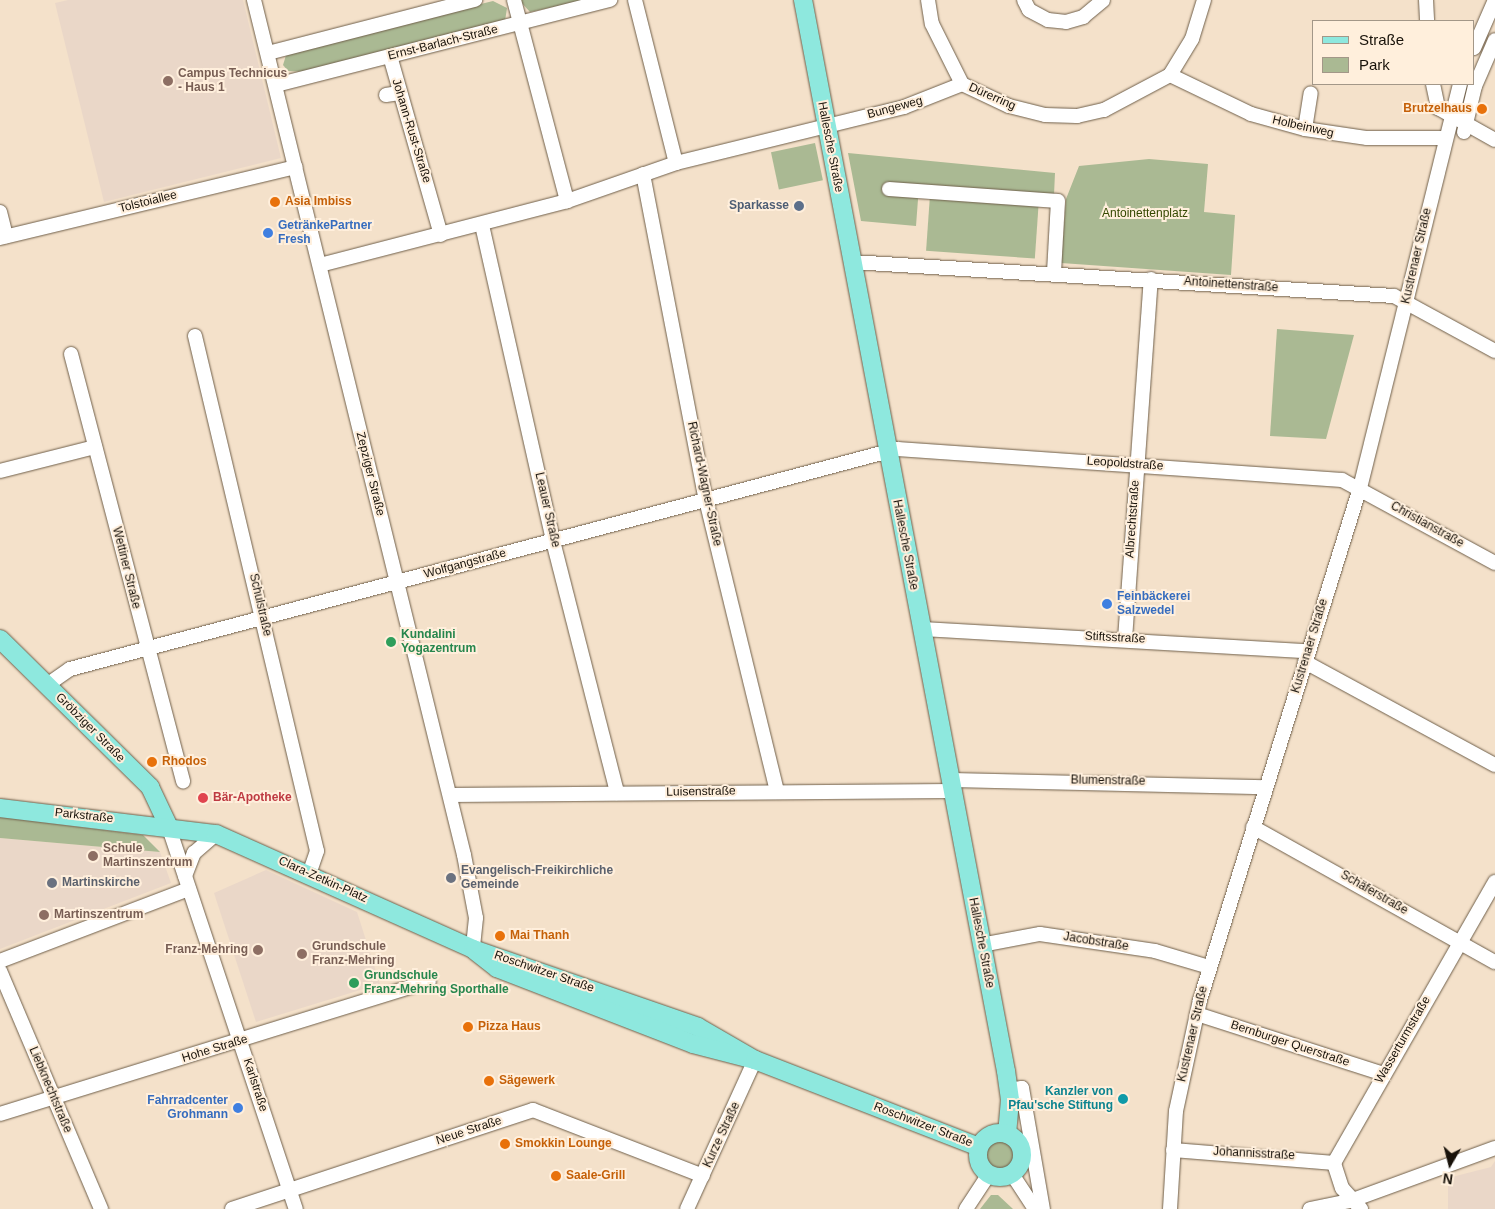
<!DOCTYPE html>
<html>
<head>
<meta charset="utf-8">
<style>
	body { margin:0 }
	#map { position:relative; width:1495px; height:1209px; overflow:hidden; background:#f4e1ca; font-family:Arial,sans-serif }
	div>[style] { position:absolute }
	[style*='--x'] { left:calc(var(--x)*1px); top:calc(var(--y)*1px); width:calc(var(--w)*1px); rotate:calc(var(--a)*1deg) }
	.education>* { inset:0; background:#ead7c8 }
	.green>* { inset:0; background:#aab993; transform-origin:0 0 }
	.round { border-radius:50% }
	.roads { filter:drop-shadow(0 0 1px #6f5f4a) drop-shadow(0 0 1px #6f5f4a) }
	.minor>* { height:14px; margin:-7px; padding:0 7px; transform-origin:7px; border-radius:7px; background:#fff }
	.major>* { height:18px; margin:-9px; padding:0 9px; transform-origin:9px; border-radius:9px; background:#8ee8de }
	.major>.ring { margin:-9px; padding:0; box-sizing:content-box; background:none; border:18px solid #8ee8de; border-radius:50% }
	.dots>* { width:14px; height:14px; translate:-50% -50%; box-sizing:border-box; border:2px solid #ffefdc; border-radius:50% }
	span { translate:-50% -50%; white-space:nowrap; text-align:center; line-height:1.15; -webkit-text-stroke:4px #ffefdc; paint-order:stroke }
	.street-label { font-size:12px; color:#18120a }
	.education-label { font-size:12px; color:#785e54; font-weight:700 }
	.left { translate:0 -50%; text-align:left }
	.right { translate:-100% -50%; text-align:right }
	.food-label { font-size:12px; color:#c56008; font-weight:700 }
	.service-label { font-size:12px; color:#4e5e75; font-weight:700 }
	.park-label { font-size:12px; color:#344800 }
	.shop-label { font-size:12px; color:#366cbe; font-weight:700 }
	.leisure-label { font-size:12px; color:#27864d; font-weight:700 }
	.health-label { font-size:12px; color:#be3a42; font-weight:700 }
	.worship-label { font-size:12px; color:#5b616d; font-weight:700 }
	.culture-label { font-size:12px; color:#0d838f; font-weight:700 }
	.legend { position:absolute; left:1312px; top:20px; width:162px; height:65px; box-sizing:border-box; background:#ffefdc; border:1px solid #a39788; margin:0; padding:6px 9px; list-style:none; font-size:15px; color:#18120a }
	.legend li { display:flex; align-items:center; gap:10px; height:25px }
	.legend b { width:25px; border:1px solid #a39788 }
	.north { position:absolute; left:1425px; top:1139px; width:50px; height:50px; -webkit-text-stroke:4px #ffefdc; paint-order:stroke; rotate:188deg; font-size:14px; font-weight:700; line-height:20px; text-align:center; color:#18120a }
	.north::after { content:''; display:block; margin:auto; width:18px; height:22px; background:#18120a; clip-path:polygon(50% 0,100% 100%,50% 72%,0 100%) }
</style>
</head>
<body>
<div id="map">
	<div class="education">
		<i style="clip-path:polygon(68px 0,243px 0,281px 158px,104px 202px,55px 3px)"></i>
		<i style="clip-path:polygon(0 838px,160px 852px,171px 883px,0 949px)"></i>
		<i style="clip-path:polygon(266px 870px,357px 912px,380px 984px,256px 1022px,214px 893px)"></i>
		<i style="clip-path:polygon(1495px 1161px,1495px 1209px,1448px 1209px,1448px 1178px,1491px 1167px)"></i>
	</div>
	<div class="green">
		<i style="clip-path:polygon(519px 0,586px 0,530px 12px)"></i>
		<i style="clip-path:polygon(493px 1px,507px 8px,505px 21px,306px 72px,288px 71px,283px 65px,287px 52px)"></i>
		<i style="left:815px;top:143px;width:38px;height:45px;rotate:78deg"></i>
		<i style="clip-path:polygon(848px 153px,1055px 173px,1054px 195px,919px 186px,916px 226px,861px 221px)"></i>
		<i style="clip-path:polygon(1149px 159px,1208px 164px,1204px 212px,1235px 215px,1231px 275px,1061px 263px,1066px 199px,1079px 166px)"></i>
		<i style="left:930px;top:195px;width:109px;height:56px;rotate:4deg"></i>
		<i style="clip-path:polygon(1277px 329px,1354px 335px,1326px 439px,1270px 436px)"></i>
		<i style="clip-path:polygon(0 817px,143px 835px,160px 852px,0 838px)"></i>
		<i class="round" style="left:985px;top:1140px;width:30px;height:30px"></i>
		<i style="clip-path:polygon(991px 1195px,998px 1195px,1013px 1209px,980px 1209px)"></i>
	</div>
	<div class="roads">
		<div class="minor">
			<i style="--x:254;--y:0;--w:880;--a:76.2"></i>
			<i style="--x:464;--y:855;--w:64;--a:79.2"></i>
			<i style="--x:476;--y:918;--w:31;--a:96"></i>
			<i style="--x:514;--y:0;--w:208;--a:75.2"></i>
			<i style="--x:635;--y:0;--w:168;--a:75.9"></i>
			<i style="--x:928;--y:0;--w:24;--a:81"></i>
			<i style="--x:932;--y:24;--w:67;--a:63.4"></i>
			<i style="--x:1024;--y:0;--w:11;--a:63"></i>
			<i style="--x:1029;--y:10;--w:21;--a:28"></i>
			<i style="--x:1048;--y:20;--w:18;--a:6"></i>
			<i style="--x:1066;--y:22;--w:18;--a:-16"></i>
			<i style="--x:1083;--y:17;--w:26;--a:-40"></i>
			<i style="--x:1426;--y:0;--w:21;--a:87"></i>
			<i style="--x:1474;--y:48;--w:52;--a:-66.4"></i>
			<i style="--x:268;--y:53;--w:214;--a:-14.4"></i>
			<i style="--x:390;--y:56;--w:186;--a:74.1"></i>
			<i style="--x:1170;--y:75;--w:90;--a:25.7"></i>
			<i style="--x:1251;--y:114;--w:56;--a:15.5"></i>
			<i style="--x:1305;--y:129;--w:63;--a:8.3"></i>
			<i style="--x:1367;--y:138;--w:78;--a:0"></i>
			<i style="--x:962;--y:84;--w:52;--a:25.1"></i>
			<i style="--x:1009;--y:106;--w:37;--a:14"></i>
			<i style="--x:1045;--y:115;--w:32;--a:2"></i>
			<i style="--x:1077;--y:116;--w:28;--a:-13"></i>
			<i style="--x:1104;--y:110;--w:75;--a:-27.9"></i>
			<i style="--x:1170;--y:75;--w:42;--a:-58.6"></i>
			<i style="--x:1192;--y:39;--w:41;--a:-72.9"></i>
			<i style="--x:1433;--y:84;--w:25;--a:78"></i>
			<i style="--x:1438;--y:108;--w:65;--a:29.3"></i>
			<i style="--x:276;--y:85;--w:345;--a:-14.3"></i>
			<i style="--x:386;--y:95;--w:13;--a:-9"></i>
			<i style="--x:1305;--y:129;--w:36;--a:-81"></i>
			<i style="--x:1464;--y:132;--w:47;--a:-76.6"></i>
			<i style="--x:1475;--y:86;--w:50;--a:-66.5"></i>
			<i style="--x:643;--y:174;--w:332;--a:79.1"></i>
			<i style="--x:706;--y:500;--w:300;--a:76.3"></i>
			<i style="--x:889;--y:189;--w:169;--a:4.1"></i>
			<i style="--x:1058;--y:201;--w:72;--a:93.2"></i>
			<i style="--x:0;--y:212;--w:25;--a:76"></i>
			<i style="--x:482;--y:225;--w:324;--a:77.3"></i>
			<i style="--x:553;--y:541;--w:260;--a:75.7"></i>
			<i style="--x:0;--y:238;--w:304;--a:-13.5"></i>
			<i style="--x:852;--y:262;--w:543;--a:3.59"></i>
			<i style="--x:1394;--y:296;--w:115;--a:28.6"></i>
			<i style="--x:320;--y:265;--w:255;--a:-14.5"></i>
			<i style="--x:567;--y:201;--w:115;--a:-19.2"></i>
			<i style="--x:676;--y:163;--w:235;--a:-13.8"></i>
			<i style="--x:904;--y:107;--w:62;--a:-21.6"></i>
			<i style="--x:195;--y:336;--w:529;--a:76.67"></i>
			<i style="--x:317;--y:851;--w:24;--a:109"></i>
			<i style="--x:71;--y:354;--w:442;--a:75.3"></i>
			<i style="--x:0;--y:471;--w:98;--a:-14.2"></i>
			<i style="--x:921;--y:629;--w:388;--a:3.3"></i>
			<i style="--x:1125;--y:639;--w:361;--a:-85.9"></i>
			<i style="--x:1305;--y:662;--w:216;--a:28.5"></i>
			<i style="--x:47;--y:685;--w:28;--a:-35"></i>
			<i style="--x:70;--y:669;--w:856;--a:-14.9"></i>
			<i style="--x:897;--y:449;--w:446;--a:4"></i>
			<i style="--x:1342;--y:480;--w:174;--a:28.5"></i>
			<i style="--x:950;--y:780;--w:315;--a:1.3"></i>
			<i style="--x:450;--y:795;--w:502;--a:-0.46"></i>
			<i style="--x:168;--y:825;--w:405;--a:71.6"></i>
			<i style="--x:1253;--y:827;--w:277;--a:29.2"></i>
			<i style="--x:185;--y:876;--w:25;--a:-69"></i>
			<i style="--x:194;--y:853;--w:29;--a:-41"></i>
			<i style="--x:981;--y:945;--w:60;--a:-10.6"></i>
			<i style="--x:1040;--y:934;--w:116;--a:8.4"></i>
			<i style="--x:1155;--y:951;--w:56;--a:16.5"></i>
			<i style="--x:0;--y:961;--w:202;--a:-20.9"></i>
			<i style="--x:0;--y:971;--w:259;--a:67"></i>
			<i style="--x:1197;--y:1014;--w:196;--a:17.8"></i>
			<i style="--x:1009;--y:1090;--w:13;--a:-9"></i>
			<i style="--x:1022;--y:1088;--w:123;--a:80.2"></i>
			<i style="--x:0;--y:1114;--w:449;--a:-17.2"></i>
			<i style="--x:1173;--y:1150;--w:162;--a:4.6"></i>
			<i style="--x:1012;--y:1174;--w:42;--a:56.7"></i>
			<i style="--x:232;--y:1209;--w:317;--a:-18.2"></i>
			<i style="--x:533;--y:1110;--w:182;--a:21.2"></i>
			<i style="--x:687;--y:1209;--w:164;--a:-65.5"></i>
			<i style="--x:966;--y:1209;--w:42;--a:-56.7"></i>
			<i style="--x:1170;--y:1209;--w:98;--a:-86.5"></i>
			<i style="--x:1176;--y:1111;--w:114;--a:-77.8"></i>
			<i style="--x:1200;--y:1000;--w:536;--a:-72.65"></i>
			<i style="--x:1360;--y:488;--w:416;--a:-76.1"></i>
			<i style="--x:1310;--y:1209;--w:41;--a:-11.3"></i>
			<i style="--x:1350;--y:1201;--w:154;--a:-20.1"></i>
			<i style="--x:1361;--y:1209;--w:28;--a:-132"></i>
			<i style="--x:1342;--y:1188;--w:26;--a:-108"></i>
			<i style="--x:1334;--y:1163;--w:324;--a:-60.2"></i>
		</div>
		<div class="major">
			<i style="--x:803;--y:0;--w:1090;--a:79.27"></i>
			<i style="--x:1006;--y:1071;--w:29;--a:82"></i>
			<i style="--x:1010;--y:1100;--w:34;--a:95"></i>
			<i style="--x:0;--y:639;--w:211;--a:44.6"></i>
			<i style="--x:150;--y:787;--w:42;--a:64.7"></i>
			<i style="--x:0;--y:808;--w:218;--a:6.9"></i>
			<i style="--x:216;--y:834;--w:282;--a:24.1"></i>
			<i style="--x:473;--y:949;--w:238;--a:19.1"></i>
			<i style="--x:698;--y:1027;--w:66;--a:30.1"></i>
			<i style="--x:475;--y:951;--w:28;--a:38"></i>
			<i style="--x:497;--y:968;--w:210;--a:21.2"></i>
			<i style="--x:693;--y:1044;--w:64;--a:14.5"></i>
			<i style="--x:755;--y:1060;--w:240;--a:21.2"></i>
			<i class="ring" style="left:978px;top:1133px;width:26px;height:26px"></i>
		</div>
	</div>
	<div class="dots">
		<i style="left:168px;top:81px;background:#8d6e63"></i>
		<i style="left:1482px;top:109px;background:#e8710a"></i>
		<i style="left:275px;top:202px;background:#e8710a"></i>
		<i style="left:799px;top:206px;background:#5c6f8a"></i>
		<i style="left:268px;top:233px;background:#3f7fe0"></i>
		<i style="left:1107px;top:604px;background:#3f7fe0"></i>
		<i style="left:391px;top:642px;background:#2e9e5b"></i>
		<i style="left:152px;top:762px;background:#e8710a"></i>
		<i style="left:203px;top:798px;background:#e0444e"></i>
		<i style="left:93px;top:856px;background:#8d6e63"></i>
		<i style="left:451px;top:878px;background:#6b7280"></i>
		<i style="left:52px;top:883px;background:#6b7280"></i>
		<i style="left:44px;top:915px;background:#8d6e63"></i>
		<i style="left:500px;top:936px;background:#e8710a"></i>
		<i style="left:258px;top:950px;background:#8d6e63"></i>
		<i style="left:302px;top:954px;background:#8d6e63"></i>
		<i style="left:354px;top:983px;background:#2e9e5b"></i>
		<i style="left:468px;top:1027px;background:#e8710a"></i>
		<i style="left:489px;top:1081px;background:#e8710a"></i>
		<i style="left:1123px;top:1099px;background:#0f9aa8"></i>
		<i style="left:238px;top:1108px;background:#3f7fe0"></i>
		<i style="left:505px;top:1144px;background:#e8710a"></i>
		<i style="left:556px;top:1176px;background:#e8710a"></i>
	</div>
	<div class="street-label">
		<span style="left:443px;top:43px;rotate:-14deg">Ernst-Barlach-Straße</span>
		<span style="left:992px;top:97px;rotate:24deg">Dürerring</span>
		<span style="left:895px;top:108px;rotate:-15deg">Bungeweg</span>
		<span style="left:1303px;top:127px;rotate:13deg">Holbeinweg</span>
		<span style="left:411px;top:131px;rotate:73deg">Johann-Rust-Straße</span>
		<span style="left:830px;top:147px;rotate:79deg">Hallesche Straße</span>
		<span style="left:148px;top:202px;rotate:-14deg">Tolstoiallee</span>
		<span style="left:1417px;top:256px;rotate:-77deg">Kustrenaer Straße</span>
		<span style="left:1231px;top:285px;rotate:4deg">Antoinettenstraße</span>
		<span style="left:1125px;top:464px;rotate:4deg">Leopoldstraße</span>
		<span style="left:370px;top:474px;rotate:76deg">Zepziger Straße</span>
		<span style="left:704px;top:484px;rotate:78deg">Richard-Wagner-Straße</span>
		<span style="left:547px;top:510px;rotate:77deg">Leauer Straße</span>
		<span style="left:1133px;top:519px;rotate:-86deg">Albrechtstraße</span>
		<span style="left:1427px;top:525px;rotate:29deg">Christianstraße</span>
		<span style="left:905px;top:545px;rotate:79deg">Hallesche Straße</span>
		<span style="left:465px;top:564px;rotate:-15deg">Wolfgangstraße</span>
		<span style="left:126px;top:568px;rotate:76deg">Wettiner Straße</span>
		<span style="left:260px;top:605px;rotate:77deg">Schulstraße</span>
		<span style="left:1115px;top:638px;rotate:3deg">Stiftsstraße</span>
		<span style="left:1310px;top:646px;rotate:-73deg">Kustrenaer Straße</span>
		<span style="left:90px;top:728px;rotate:45deg">Gröbziger Straße</span>
		<span style="left:1108px;top:781px;rotate:1deg">Blumenstraße</span>
		<span style="left:701px;top:792px;rotate:-1deg">Luisenstraße</span>
		<span style="left:84px;top:816px;rotate:6deg">Parkstraße</span>
		<span style="left:323px;top:880px;rotate:24deg">Clara-Zetkin-Platz</span>
		<span style="left:1374px;top:893px;rotate:30deg">Schäferstraße</span>
		<span style="left:1096px;top:942px;rotate:9deg">Jacobstraße</span>
		<span style="left:981px;top:943px;rotate:79deg">Hallesche Straße</span>
		<span style="left:544px;top:972px;rotate:19deg">Roschwitzer Straße</span>
		<span style="left:1193px;top:1034px;rotate:-77deg">Kustrenaer Straße</span>
		<span style="left:1403px;top:1040px;rotate:-60deg">Wasserturmstraße</span>
		<span style="left:1290px;top:1044px;rotate:18deg">Bernburger Querstraße</span>
		<span style="left:215px;top:1049px;rotate:-17deg">Hohe Straße</span>
		<span style="left:255px;top:1085px;rotate:72deg">Karlstraße</span>
		<span style="left:50px;top:1090px;rotate:67deg">Liebknechtstraße</span>
		<span style="left:923px;top:1125px;rotate:21deg">Roschwitzer Straße</span>
		<span style="left:469px;top:1131px;rotate:-18deg">Neue Straße</span>
		<span style="left:722px;top:1135px;rotate:-65deg">Kurze Straße</span>
		<span style="left:1254px;top:1154px;rotate:3deg">Johannisstraße</span>
	</div>
	<div class="education-label">
		<span class="left" style="left:178px;top:81px">Campus Technicus<br>- Haus 1</span>
		<span class="left" style="left:103px;top:856px">Schule<br>Martinszentrum</span>
		<span class="left" style="left:54px;top:915px">Martinszentrum</span>
		<span class="left" style="left:312px;top:954px">Grundschule<br>Franz-Mehring</span>
		<span class="right" style="left:248px;top:950px">Franz-Mehring</span>
	</div>
	<div class="food-label">
		<span class="right" style="left:1472px;top:109px">Brutzelhaus</span>
		<span class="left" style="left:285px;top:202px">Asia Imbiss</span>
		<span class="left" style="left:162px;top:762px">Rhodos</span>
		<span class="left" style="left:510px;top:936px">Mai Thanh</span>
		<span class="left" style="left:478px;top:1027px">Pizza Haus</span>
		<span class="left" style="left:499px;top:1081px">Sägewerk</span>
		<span class="left" style="left:515px;top:1144px">Smokkin Lounge</span>
		<span class="left" style="left:566px;top:1176px">Saale-Grill</span>
	</div>
	<div class="service-label">
		<span class="right" style="left:789px;top:206px">Sparkasse</span>
	</div>
	<div class="park-label">
		<span style="left:1145px;top:214px">Antoinettenplatz</span>
	</div>
	<div class="shop-label">
		<span class="left" style="left:278px;top:233px">GetränkePartner<br>Fresh</span>
		<span class="left" style="left:1117px;top:604px">Feinbäckerei<br>Salzwedel</span>
		<span class="right" style="left:228px;top:1108px">Fahrradcenter<br>Grohmann</span>
	</div>
	<div class="leisure-label">
		<span class="left" style="left:401px;top:642px">Kundalini<br>Yogazentrum</span>
		<span class="left" style="left:364px;top:983px">Grundschule<br>Franz-Mehring Sporthalle</span>
	</div>
	<div class="health-label">
		<span class="left" style="left:213px;top:798px">Bär-Apotheke</span>
	</div>
	<div class="worship-label">
		<span class="left" style="left:461px;top:878px">Evangelisch-Freikirchliche<br>Gemeinde</span>
		<span class="left" style="left:62px;top:883px">Martinskirche</span>
	</div>
	<div class="culture-label">
		<span class="right" style="left:1113px;top:1099px">Kanzler von<br>Pfau'sche Stiftung</span>
	</div>
	<ul class="legend">
	<li><b style="height:6px;background:#8ee8de"></b>Straße</li>
	<li><b style="height:14px;background:#aab993"></b>Park</li>
	</ul>
	<div class="north">N</div>
</div>
</body>
</html>
